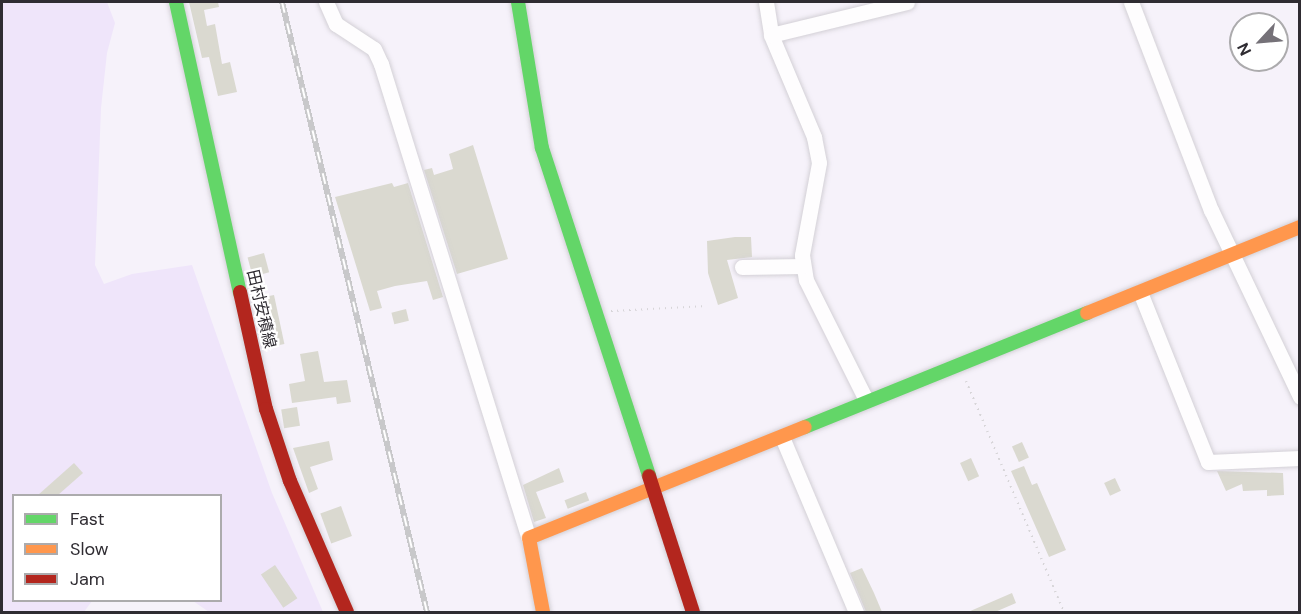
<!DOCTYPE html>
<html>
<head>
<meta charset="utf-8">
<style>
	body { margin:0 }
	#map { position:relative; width:1301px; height:614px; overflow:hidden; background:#f6f2fa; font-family:"DM Sans","Noto Sans JP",sans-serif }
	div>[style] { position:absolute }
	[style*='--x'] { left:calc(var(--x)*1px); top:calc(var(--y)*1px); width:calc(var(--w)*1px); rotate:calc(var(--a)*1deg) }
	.green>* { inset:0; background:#efe5fa }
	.building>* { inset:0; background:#dad9d0; transform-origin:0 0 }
	.path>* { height:2px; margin-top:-1px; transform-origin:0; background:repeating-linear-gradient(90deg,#d7d5d8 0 1.5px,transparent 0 6px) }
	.roads { filter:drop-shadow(0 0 2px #d3d0d6) drop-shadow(0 0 2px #d3d0d6) }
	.street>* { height:15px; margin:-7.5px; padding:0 7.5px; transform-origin:7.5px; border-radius:7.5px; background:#fefdfe }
	.fast>* { height:14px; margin:-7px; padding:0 7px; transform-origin:7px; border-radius:7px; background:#63d668 }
	.slow>* { height:14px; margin:-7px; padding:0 7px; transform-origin:7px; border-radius:7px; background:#ff974d }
	.jam>* { height:14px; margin:-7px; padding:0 7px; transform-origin:7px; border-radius:7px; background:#b3261e }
	.rail>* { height:6px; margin-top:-3px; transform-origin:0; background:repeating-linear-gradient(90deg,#fff 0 11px,#c8c8ca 0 22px); box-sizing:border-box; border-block:2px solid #c8c8ca }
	span { translate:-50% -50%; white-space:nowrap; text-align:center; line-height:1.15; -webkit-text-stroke:4.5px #fff; paint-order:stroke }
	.street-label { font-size:16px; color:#2f2c32 }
	.frame { position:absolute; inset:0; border:3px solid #2f2c32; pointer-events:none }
	.legend { position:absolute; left:12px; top:494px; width:210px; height:108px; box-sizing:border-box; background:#fff; border:2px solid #acabad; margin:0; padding:8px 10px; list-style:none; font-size:18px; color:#2f2c32 }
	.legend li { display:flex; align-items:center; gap:12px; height:30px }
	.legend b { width:30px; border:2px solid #acabad }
	.north { position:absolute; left:1229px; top:12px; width:60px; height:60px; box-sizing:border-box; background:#fff; border:2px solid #acabad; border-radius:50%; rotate:244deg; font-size:16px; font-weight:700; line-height:24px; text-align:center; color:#2f2c32 }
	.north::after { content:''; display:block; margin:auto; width:21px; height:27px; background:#757178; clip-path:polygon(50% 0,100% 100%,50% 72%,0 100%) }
</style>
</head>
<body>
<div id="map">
	<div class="green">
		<i style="clip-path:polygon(2px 2px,107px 2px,115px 23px,107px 53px,101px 108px,95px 265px,104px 284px,132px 274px,192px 265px,272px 493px,323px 612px,209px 612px,193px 601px,220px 600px,220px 496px,14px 496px,14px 600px,92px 601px,84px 612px,2px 612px)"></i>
	</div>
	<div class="building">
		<i style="clip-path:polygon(189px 2px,218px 2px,219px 7px,204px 10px,207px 26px,215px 24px,222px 64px,230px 62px,237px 92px,218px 96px,209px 57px,202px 58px)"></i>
		<i style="clip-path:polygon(473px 145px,508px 259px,457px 274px,424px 170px,432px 168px,434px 175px,453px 169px,449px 154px)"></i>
		<i style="clip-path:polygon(392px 183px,394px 187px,408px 183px,443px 297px,433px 300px,427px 281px,395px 286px,377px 291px,382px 308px,370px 311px,335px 197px)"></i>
		<i style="clip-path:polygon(735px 237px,751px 237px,752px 257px,727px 260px,738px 298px,718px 305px,708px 273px,707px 241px)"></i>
		<i style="left:264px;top:253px;width:20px;height:17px;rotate:75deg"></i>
		<i style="left:274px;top:295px;width:50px;height:15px;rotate:78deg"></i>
		<i style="left:406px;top:309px;width:12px;height:15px;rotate:76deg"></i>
		<i style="clip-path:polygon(318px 351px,324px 382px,347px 380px,351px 402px,337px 404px,336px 397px,292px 403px,289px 384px,305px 381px,300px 354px)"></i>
		<i style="left:297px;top:407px;width:19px;height:16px;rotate:81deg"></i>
		<i style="clip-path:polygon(329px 441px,333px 460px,310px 467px,318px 489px,309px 493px,293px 448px)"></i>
		<i style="left:1022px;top:442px;width:17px;height:11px;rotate:66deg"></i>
		<i style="left:971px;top:458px;width:20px;height:12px;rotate:66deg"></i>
		<i style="clip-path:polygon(74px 463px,83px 473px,58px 495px,38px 495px)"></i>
		<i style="clip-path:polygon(1024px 466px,1032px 485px,1037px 483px,1066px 550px,1049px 557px,1011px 471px)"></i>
		<i style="clip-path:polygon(559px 468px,564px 482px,536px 492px,546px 518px,534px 522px,523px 485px)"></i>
		<i style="clip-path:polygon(1217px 471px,1283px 473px,1284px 495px,1267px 496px,1267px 490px,1243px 491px,1242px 484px,1226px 491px)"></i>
		<i style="left:1115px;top:478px;width:14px;height:12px;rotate:65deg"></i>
		<i style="left:586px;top:492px;width:9px;height:23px;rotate:69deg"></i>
		<i style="left:341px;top:506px;width:32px;height:22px;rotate:70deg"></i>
		<i style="left:275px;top:565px;width:40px;height:17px;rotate:56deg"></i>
		<i style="clip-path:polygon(862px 568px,874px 593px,882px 612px,866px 612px,850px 573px)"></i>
		<i style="clip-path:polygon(1012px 593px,1016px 603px,995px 612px,968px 612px)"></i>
	</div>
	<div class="path">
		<i style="--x:611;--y:311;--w:96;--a:-3"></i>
		<i style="--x:966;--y:381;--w:251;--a:67"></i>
	</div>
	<div class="roads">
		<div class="street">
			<i style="--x:326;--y:2;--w:24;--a:66"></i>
			<i style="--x:336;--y:24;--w:45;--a:33.3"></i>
			<i style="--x:374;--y:49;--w:17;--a:65"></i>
			<i style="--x:381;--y:64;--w:497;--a:72.7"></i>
			<i style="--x:766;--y:2;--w:33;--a:81"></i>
			<i style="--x:771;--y:35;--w:111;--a:67.1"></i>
			<i style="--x:814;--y:137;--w:26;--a:79"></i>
			<i style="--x:819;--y:163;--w:94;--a:100.5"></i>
			<i style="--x:802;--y:255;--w:25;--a:81"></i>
			<i style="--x:806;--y:280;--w:134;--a:63.4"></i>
			<i style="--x:1131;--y:2;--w:223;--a:69"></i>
			<i style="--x:1211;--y:210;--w:207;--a:64.5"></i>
			<i style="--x:771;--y:35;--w:140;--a:-13.6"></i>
			<i style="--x:742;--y:267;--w:61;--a:-0.9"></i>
			<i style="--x:1140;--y:292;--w:183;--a:68.2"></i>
			<i style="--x:1208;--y:462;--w:92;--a:-2.5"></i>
			<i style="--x:782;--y:437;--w:190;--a:67.1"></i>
		</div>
		<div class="fast">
			<i style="--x:176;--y:2;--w:297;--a:77.6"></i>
			<i style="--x:518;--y:2;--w:148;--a:80.7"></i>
			<i style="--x:542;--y:148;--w:345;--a:71.9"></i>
			<i style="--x:805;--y:427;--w:304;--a:-22"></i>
		</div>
		<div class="slow">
			<i style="--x:1087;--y:313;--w:230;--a:-22"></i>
			<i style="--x:543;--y:612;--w:75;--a:-100.7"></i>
			<i style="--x:529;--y:538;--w:297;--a:-21.9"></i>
		</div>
		<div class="jam">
			<i style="--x:240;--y:292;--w:120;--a:77.5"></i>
			<i style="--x:266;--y:409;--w:76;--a:71.6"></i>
			<i style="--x:290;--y:481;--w:143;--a:66.5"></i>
			<i style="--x:649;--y:476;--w:143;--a:72.1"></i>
		</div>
	</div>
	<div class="rail">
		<i style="--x:282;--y:2;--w:627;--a:76.63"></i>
	</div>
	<div class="street-label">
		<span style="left:261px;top:309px;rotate:77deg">田村安積線</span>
	</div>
	<div class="frame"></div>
	<ul class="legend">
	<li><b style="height:8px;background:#63d668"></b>Fast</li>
	<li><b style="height:8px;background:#ff974d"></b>Slow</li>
	<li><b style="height:8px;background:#b3261e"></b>Jam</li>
	</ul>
	<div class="north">N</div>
</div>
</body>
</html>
